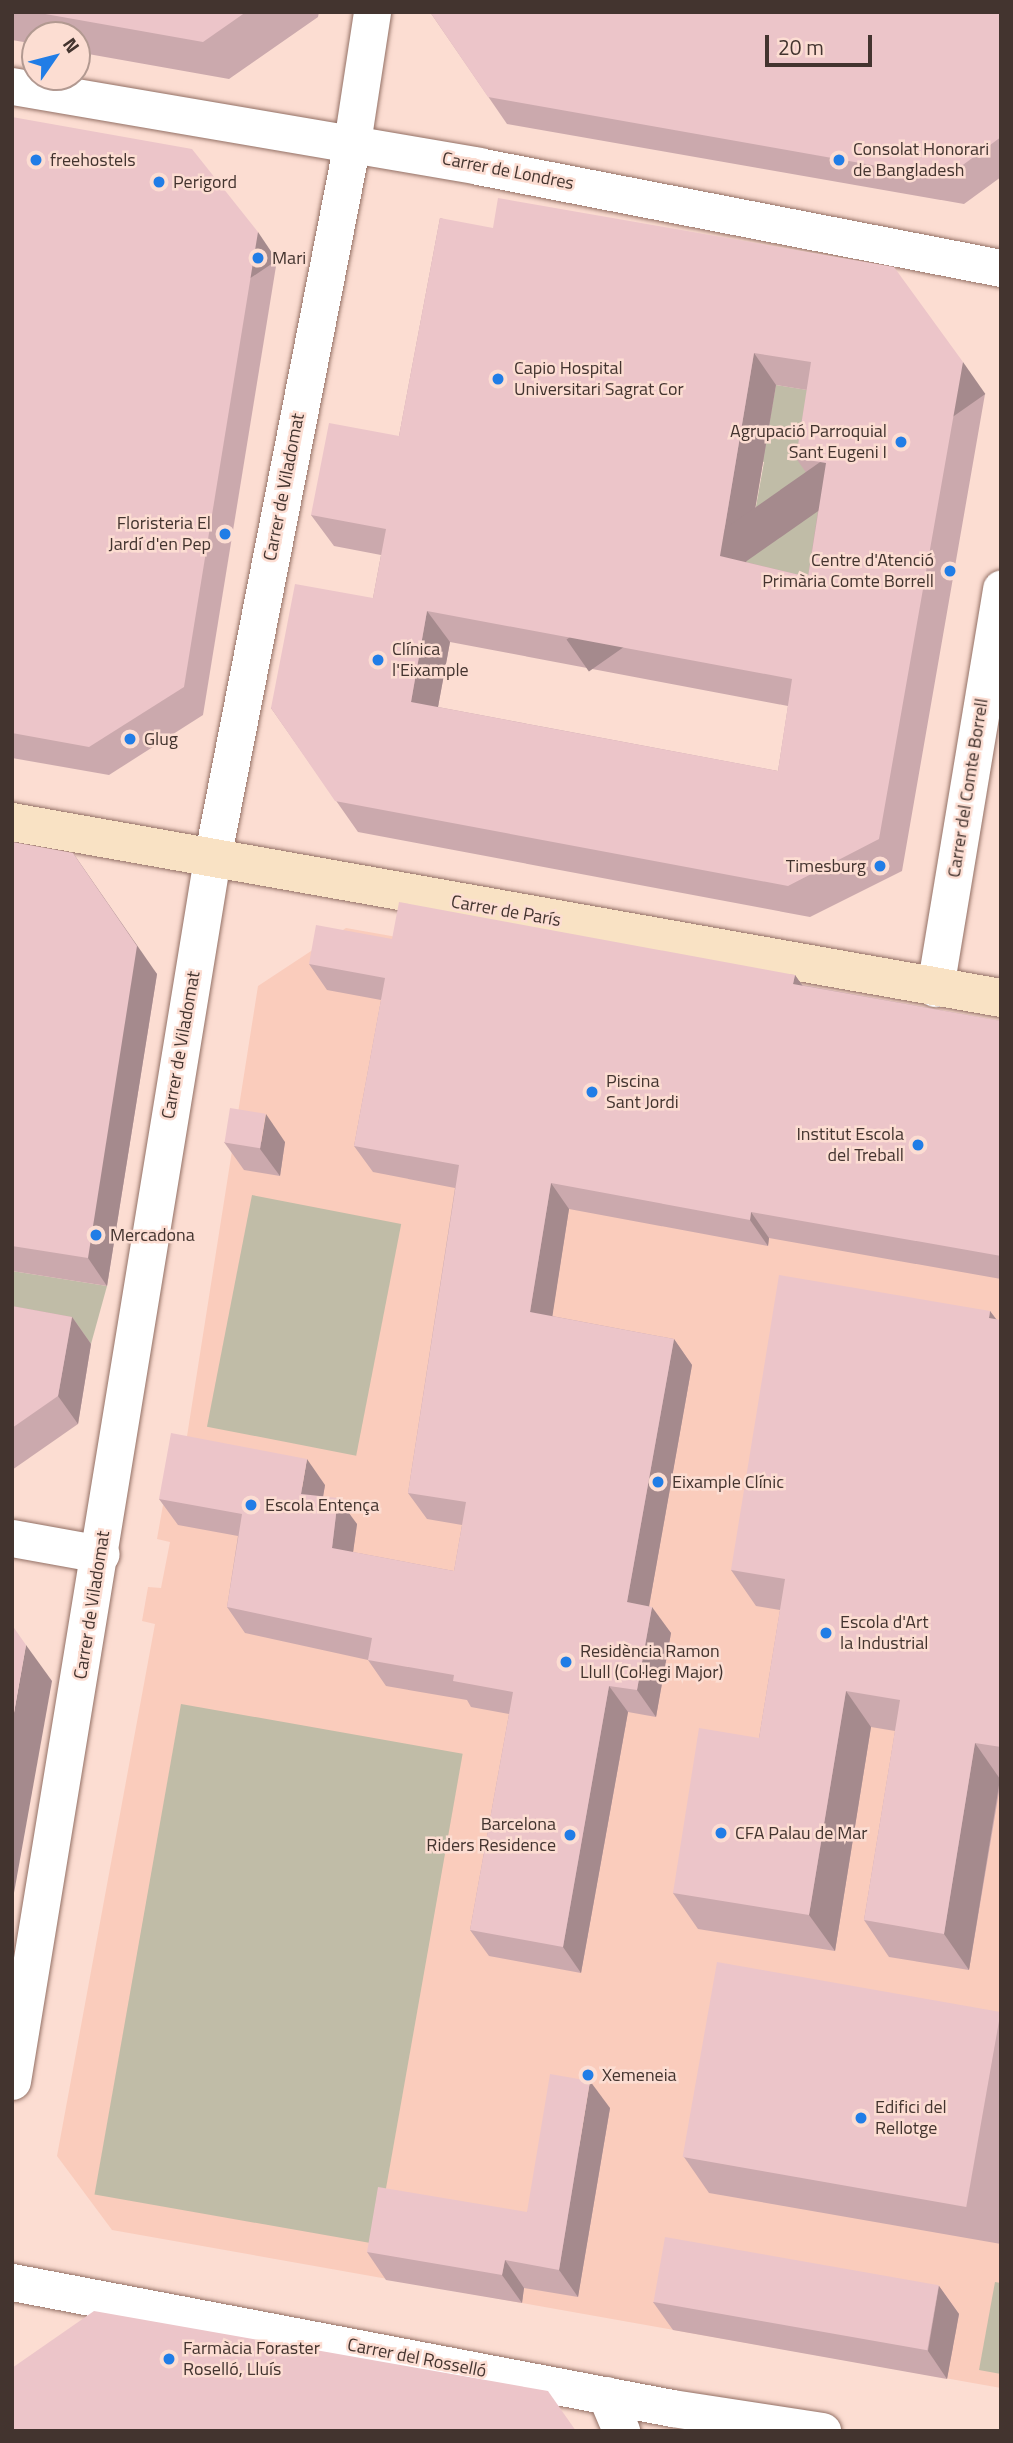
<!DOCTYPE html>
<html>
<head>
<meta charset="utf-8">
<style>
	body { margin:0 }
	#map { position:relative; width:1013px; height:2443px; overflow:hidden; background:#fcddd2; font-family:"Titillium Web",sans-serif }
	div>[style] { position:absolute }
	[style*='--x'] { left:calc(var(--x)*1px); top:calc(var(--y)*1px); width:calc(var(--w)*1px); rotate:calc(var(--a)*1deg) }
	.built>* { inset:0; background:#faccbc }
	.green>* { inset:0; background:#c0bca7; transform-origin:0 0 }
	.roads { filter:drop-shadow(0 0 2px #937065) drop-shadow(0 0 2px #937065) }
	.street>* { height:37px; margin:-18.5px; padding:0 18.5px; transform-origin:18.5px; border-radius:18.5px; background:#fff }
	.secondary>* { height:38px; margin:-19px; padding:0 19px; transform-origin:19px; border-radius:19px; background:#f9e2c4 }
	.wall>* { inset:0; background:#cba9ad }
	.shaded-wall>* { inset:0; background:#a58a8d; transform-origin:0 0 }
	.building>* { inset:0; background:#ecc5c9; transform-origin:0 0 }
	.dots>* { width:19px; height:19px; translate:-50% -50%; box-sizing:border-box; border:4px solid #fcddd2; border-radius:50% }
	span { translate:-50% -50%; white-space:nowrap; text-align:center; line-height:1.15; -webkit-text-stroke:5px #fcddd2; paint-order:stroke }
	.poi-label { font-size:18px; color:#43342f }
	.left { translate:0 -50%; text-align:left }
	.right { translate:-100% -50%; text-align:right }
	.street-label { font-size:18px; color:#43342f }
	.frame { position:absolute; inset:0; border:14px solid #43342f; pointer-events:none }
	.north { position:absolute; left:21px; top:21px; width:70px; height:70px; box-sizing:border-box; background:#fcddd2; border:2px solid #b29991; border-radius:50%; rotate:55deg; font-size:19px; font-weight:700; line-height:28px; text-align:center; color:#43342f }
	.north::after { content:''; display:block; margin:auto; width:24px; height:32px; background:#217de6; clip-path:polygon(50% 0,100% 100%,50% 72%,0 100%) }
	.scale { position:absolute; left:765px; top:35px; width:107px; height:32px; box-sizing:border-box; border:4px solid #43342f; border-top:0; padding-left:9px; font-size:21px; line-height:24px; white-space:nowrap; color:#43342f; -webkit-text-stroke:5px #fcddd2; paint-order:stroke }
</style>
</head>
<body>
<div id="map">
	<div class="built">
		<i style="clip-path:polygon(346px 928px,1001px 1044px,1001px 2388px,112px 2230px,57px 2156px,155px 1624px,142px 1621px,148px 1587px,161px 1588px,170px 1542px,157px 1539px,163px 1505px,176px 1506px,258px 986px)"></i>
	</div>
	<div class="green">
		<i style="clip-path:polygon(776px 385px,814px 391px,848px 494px,834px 584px,740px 595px,764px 462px,724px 454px,771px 412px)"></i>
		<i style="left:252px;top:1195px;width:152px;height:236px;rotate:11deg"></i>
		<i style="clip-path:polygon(12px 1271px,107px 1286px,91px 1344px,12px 1331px)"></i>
		<i style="left:181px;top:1704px;width:286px;height:498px;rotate:10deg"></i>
		<i style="clip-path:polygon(995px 2282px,1001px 2283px,1001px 2374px,979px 2370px)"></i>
	</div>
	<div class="roads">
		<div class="street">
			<i style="--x:12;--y:86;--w:473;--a:9.7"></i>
			<i style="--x:478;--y:166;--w:533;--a:11.04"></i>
			<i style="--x:935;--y:988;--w:405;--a:-80.6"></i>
			<i style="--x:12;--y:1538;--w:90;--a:10.2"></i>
			<i style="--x:12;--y:2081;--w:1238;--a:-80.71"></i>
			<i style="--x:212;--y:859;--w:730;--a:-78.94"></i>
			<i style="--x:352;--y:143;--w:133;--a:-81.3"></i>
			<i style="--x:12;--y:2282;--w:672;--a:10.81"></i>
			<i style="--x:672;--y:2408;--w:152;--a:8.7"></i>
			<i style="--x:606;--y:2395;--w:39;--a:67"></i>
		</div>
		<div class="secondary">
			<i style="--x:12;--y:822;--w:1005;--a:10.09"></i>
		</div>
	</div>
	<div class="wall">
		<i style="clip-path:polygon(12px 12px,319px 12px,318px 17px,229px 79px,77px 52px,77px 35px,35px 35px,35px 44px,12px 40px)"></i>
		<i style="clip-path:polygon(430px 12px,1001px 12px,1001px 177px,964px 204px,507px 124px)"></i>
		<i style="clip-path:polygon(12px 117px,277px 260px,203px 715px,109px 775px,12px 758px)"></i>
		<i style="clip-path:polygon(evenodd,440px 218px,985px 394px,902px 871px,810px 917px,358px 832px,271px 708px,373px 598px,381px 555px,334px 546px,311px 515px,399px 436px,440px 218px,776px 385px,807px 390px,796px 458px,818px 490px,821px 490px,808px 577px,746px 562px,776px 385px,440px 218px,450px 642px,788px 706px,778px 771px,438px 707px,450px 642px)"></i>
		<i style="clip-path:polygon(12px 842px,157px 974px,107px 1286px,12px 1271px)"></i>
		<i style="clip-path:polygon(392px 939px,795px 975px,802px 985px,1001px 1021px,1001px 1279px,769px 1238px,768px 1246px,569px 1209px,552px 1316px,674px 1339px,692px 1365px,649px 1606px,671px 1633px,656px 1717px,628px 1712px,581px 1973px,489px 1956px,470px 1930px,509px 1714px,471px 1707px,467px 1700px,386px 1686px,368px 1660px,245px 1633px,227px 1607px,238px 1536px,178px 1525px,159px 1499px,325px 1485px,323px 1497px,357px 1524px,353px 1552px,454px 1571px,462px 1525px,427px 1519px,408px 1493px,455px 1188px,373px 1172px,354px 1146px,381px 1000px,327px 990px,309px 964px)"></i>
		<i style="clip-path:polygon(224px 1142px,285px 1142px,280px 1176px,244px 1170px)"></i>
		<i style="clip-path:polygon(12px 1306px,72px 1317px,91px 1344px,78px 1424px,12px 1470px)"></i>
		<i style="clip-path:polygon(990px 1311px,997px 1320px,1001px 1320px,1001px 1780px,969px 1970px,889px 1957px,864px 1920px,895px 1731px,871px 1727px,835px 1951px,698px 1929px,673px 1893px,759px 1738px,780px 1610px,756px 1606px,731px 1570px)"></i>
		<i style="clip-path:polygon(1001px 2012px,1001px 2244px,709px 2193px,684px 2157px)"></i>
		<i style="clip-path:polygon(610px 2108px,578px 2297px,524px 2288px,522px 2303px,386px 2280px,367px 2252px,527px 2212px)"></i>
		<i style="clip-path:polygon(939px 2286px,959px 2314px,947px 2379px,673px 2330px,653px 2302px)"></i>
	</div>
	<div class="shaded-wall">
		<i style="left:258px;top:232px;width:34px;height:461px;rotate:56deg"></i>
		<i style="clip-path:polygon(754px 353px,776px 385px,742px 587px,720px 556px)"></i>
		<i style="left:963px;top:362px;width:39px;height:484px;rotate:55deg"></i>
		<i style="clip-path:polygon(427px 611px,450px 642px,433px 734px,411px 702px)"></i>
		<i style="clip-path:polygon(73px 853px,157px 974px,107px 1286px,88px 1258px)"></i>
		<i style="clip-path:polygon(795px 975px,813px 1001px,793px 984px)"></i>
		<i style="clip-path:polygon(266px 1114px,285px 1142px,280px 1176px,260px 1149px)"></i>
		<i style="clip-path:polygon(551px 1183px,569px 1209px,549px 1338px,530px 1312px)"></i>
		<i style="clip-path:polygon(751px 1212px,769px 1238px,768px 1246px,750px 1220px)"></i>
		<i style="clip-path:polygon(990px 1311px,1001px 1326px,989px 1318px)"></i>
		<i style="clip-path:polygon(72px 1317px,91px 1344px,78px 1424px,58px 1396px)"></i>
		<i style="clip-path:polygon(674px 1339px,692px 1365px,645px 1629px,627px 1602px)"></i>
		<i style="clip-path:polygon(307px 1459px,325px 1485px,319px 1520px,301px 1494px)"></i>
		<i style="clip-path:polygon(338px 1498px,357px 1524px,350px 1574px,332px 1548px)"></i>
		<i style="clip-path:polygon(652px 1607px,671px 1633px,656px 1717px,637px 1690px)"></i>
		<i style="clip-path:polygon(26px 1645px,52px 1681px,12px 1904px,12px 1724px)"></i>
		<i style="clip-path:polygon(609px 1686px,628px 1712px,581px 1973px,563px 1947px)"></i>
		<i style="clip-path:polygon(846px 1691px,871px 1727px,835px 1951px,809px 1915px)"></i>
		<i style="clip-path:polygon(975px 1743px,1000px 1779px,969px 1970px,944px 1934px)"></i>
		<i style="clip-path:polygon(590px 2081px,610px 2108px,578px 2297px,559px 2270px)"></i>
		<i style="clip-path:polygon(505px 2260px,524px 2288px,522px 2303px,502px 2275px)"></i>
		<i style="clip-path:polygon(939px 2286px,959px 2314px,947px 2379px,928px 2351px)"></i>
	</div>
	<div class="building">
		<i style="clip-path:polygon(34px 12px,246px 12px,203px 42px)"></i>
		<i style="clip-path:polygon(430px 12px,1001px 12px,1001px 137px,945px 178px,488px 97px)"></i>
		<i style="clip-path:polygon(12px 117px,192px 149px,258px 232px,184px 687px,89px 747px,12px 733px)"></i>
		<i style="clip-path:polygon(evenodd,498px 198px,894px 267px,963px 362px,879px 839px,788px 886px,335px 801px,271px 708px,295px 584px,373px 598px,386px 529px,311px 515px,329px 423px,399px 436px,440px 218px,493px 228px,498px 198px,754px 353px,811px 362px,796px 458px,826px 463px,808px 577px,720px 556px,754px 353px,498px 198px,427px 611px,792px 679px,778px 771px,411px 702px,427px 611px)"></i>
		<i style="clip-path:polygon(12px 842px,73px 853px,137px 946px,88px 1258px,12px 1246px)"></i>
		<i style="clip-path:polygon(399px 902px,795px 975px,793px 984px,1001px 1021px,1001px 1256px,751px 1212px,750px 1220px,551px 1183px,530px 1312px,674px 1339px,627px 1602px,652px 1607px,637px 1690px,609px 1686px,563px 1947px,470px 1930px,513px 1692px,453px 1681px,454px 1675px,368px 1660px,372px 1638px,227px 1607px,242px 1514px,159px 1499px,171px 1433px,307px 1459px,301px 1494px,338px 1498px,332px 1548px,454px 1571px,466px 1502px,408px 1493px,459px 1165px,354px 1146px,385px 978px,309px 964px,316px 925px,392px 939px)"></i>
		<i style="left:230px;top:1108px;width:36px;height:35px;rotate:9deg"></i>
		<i style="clip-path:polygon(779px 1275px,990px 1311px,989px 1318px,1001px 1320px,1001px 1747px,975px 1743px,944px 1934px,864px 1920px,900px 1700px,846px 1691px,809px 1915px,673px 1893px,699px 1728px,759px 1738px,785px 1579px,731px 1570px)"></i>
		<i style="clip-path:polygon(12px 1306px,72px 1317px,58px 1396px,12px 1428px)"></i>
		<i style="clip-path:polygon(12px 1625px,26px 1645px,12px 1724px)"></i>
		<i style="left:717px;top:1962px;width:288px;height:198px;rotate:10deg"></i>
		<i style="clip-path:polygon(550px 2074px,590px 2081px,559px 2270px,505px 2260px,502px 2275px,367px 2252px,378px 2187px,527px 2212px)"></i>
		<i style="left:665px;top:2237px;width:278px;height:66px;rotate:10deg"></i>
		<i style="clip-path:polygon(94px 2311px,548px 2391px,576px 2431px,12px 2431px,12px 2368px)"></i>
	</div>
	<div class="dots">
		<i style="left:36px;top:160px;background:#217de6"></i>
		<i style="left:839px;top:160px;background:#217de6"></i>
		<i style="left:159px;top:182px;background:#217de6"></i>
		<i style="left:258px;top:258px;background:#217de6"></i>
		<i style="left:498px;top:379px;background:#217de6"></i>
		<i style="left:901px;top:442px;background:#217de6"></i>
		<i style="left:225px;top:534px;background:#217de6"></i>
		<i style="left:950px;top:571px;background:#217de6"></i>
		<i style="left:378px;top:660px;background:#217de6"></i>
		<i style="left:130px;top:739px;background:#217de6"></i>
		<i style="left:880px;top:866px;background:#217de6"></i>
		<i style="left:592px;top:1092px;background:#217de6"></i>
		<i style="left:918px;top:1145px;background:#217de6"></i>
		<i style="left:96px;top:1235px;background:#217de6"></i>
		<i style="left:658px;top:1482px;background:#217de6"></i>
		<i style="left:251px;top:1505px;background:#217de6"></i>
		<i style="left:826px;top:1633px;background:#217de6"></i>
		<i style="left:566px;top:1662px;background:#217de6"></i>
		<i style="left:721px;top:1833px;background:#217de6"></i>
		<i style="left:570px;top:1835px;background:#217de6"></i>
		<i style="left:588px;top:2075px;background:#217de6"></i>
		<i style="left:861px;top:2118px;background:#217de6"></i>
		<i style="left:169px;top:2359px;background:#217de6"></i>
	</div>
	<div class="poi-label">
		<span class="left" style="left:853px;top:160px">Consolat Honorari<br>de Bangladesh</span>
		<span class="left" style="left:50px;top:160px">freehostels</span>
		<span class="left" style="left:173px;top:182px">Perigord</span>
		<span class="left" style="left:272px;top:258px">Mari</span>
		<span class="left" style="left:514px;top:379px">Capio Hospital<br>Universitari Sagrat Cor</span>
		<span class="right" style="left:887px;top:442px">Agrupació Parroquial<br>Sant Eugeni I</span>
		<span class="right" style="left:211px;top:534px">Floristeria El<br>Jardí d'en Pep</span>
		<span class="right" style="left:934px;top:571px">Centre d'Atenció<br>Primària Comte Borrell</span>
		<span class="left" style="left:392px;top:660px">Clínica<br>l'Eixample</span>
		<span class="left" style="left:144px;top:739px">Glug</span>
		<span class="right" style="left:866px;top:866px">Timesburg</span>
		<span class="left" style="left:606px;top:1092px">Piscina<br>Sant Jordi</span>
		<span class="right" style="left:904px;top:1145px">Institut Escola<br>del Treball</span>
		<span class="left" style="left:110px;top:1235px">Mercadona</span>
		<span class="left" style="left:672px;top:1482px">Eixample Clínic</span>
		<span class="left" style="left:265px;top:1505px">Escola Entença</span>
		<span class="left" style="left:840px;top:1633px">Escola d'Art<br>la Industrial</span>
		<span class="left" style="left:580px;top:1662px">Residència Ramon<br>Llull (Col·legi Major)</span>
		<span class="right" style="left:556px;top:1835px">Barcelona<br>Riders Residence</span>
		<span class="left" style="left:735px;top:1833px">CFA Palau de Mar</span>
		<span class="left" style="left:602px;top:2075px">Xemeneia</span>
		<span class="left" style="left:875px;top:2118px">Edifici del<br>Rellotge</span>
		<span class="left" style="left:183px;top:2359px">Farmàcia Foraster<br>Roselló, Lluís</span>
	</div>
	<div class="street-label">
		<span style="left:508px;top:171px;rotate:11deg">Carrer de Londres</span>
		<span style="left:284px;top:487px;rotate:-79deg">Carrer de Viladomat</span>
		<span style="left:968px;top:788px;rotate:-81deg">Carrer del Comte Borrell</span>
		<span style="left:506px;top:911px;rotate:10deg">Carrer de París</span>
		<span style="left:181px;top:1045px;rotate:-80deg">Carrer de Viladomat</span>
		<span style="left:92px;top:1605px;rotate:-81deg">Carrer de Viladomat</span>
		<span style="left:417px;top:2358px;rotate:11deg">Carrer del Rosselló</span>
	</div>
	<div class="frame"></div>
	<div class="north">N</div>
	<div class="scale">20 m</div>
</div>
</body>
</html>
